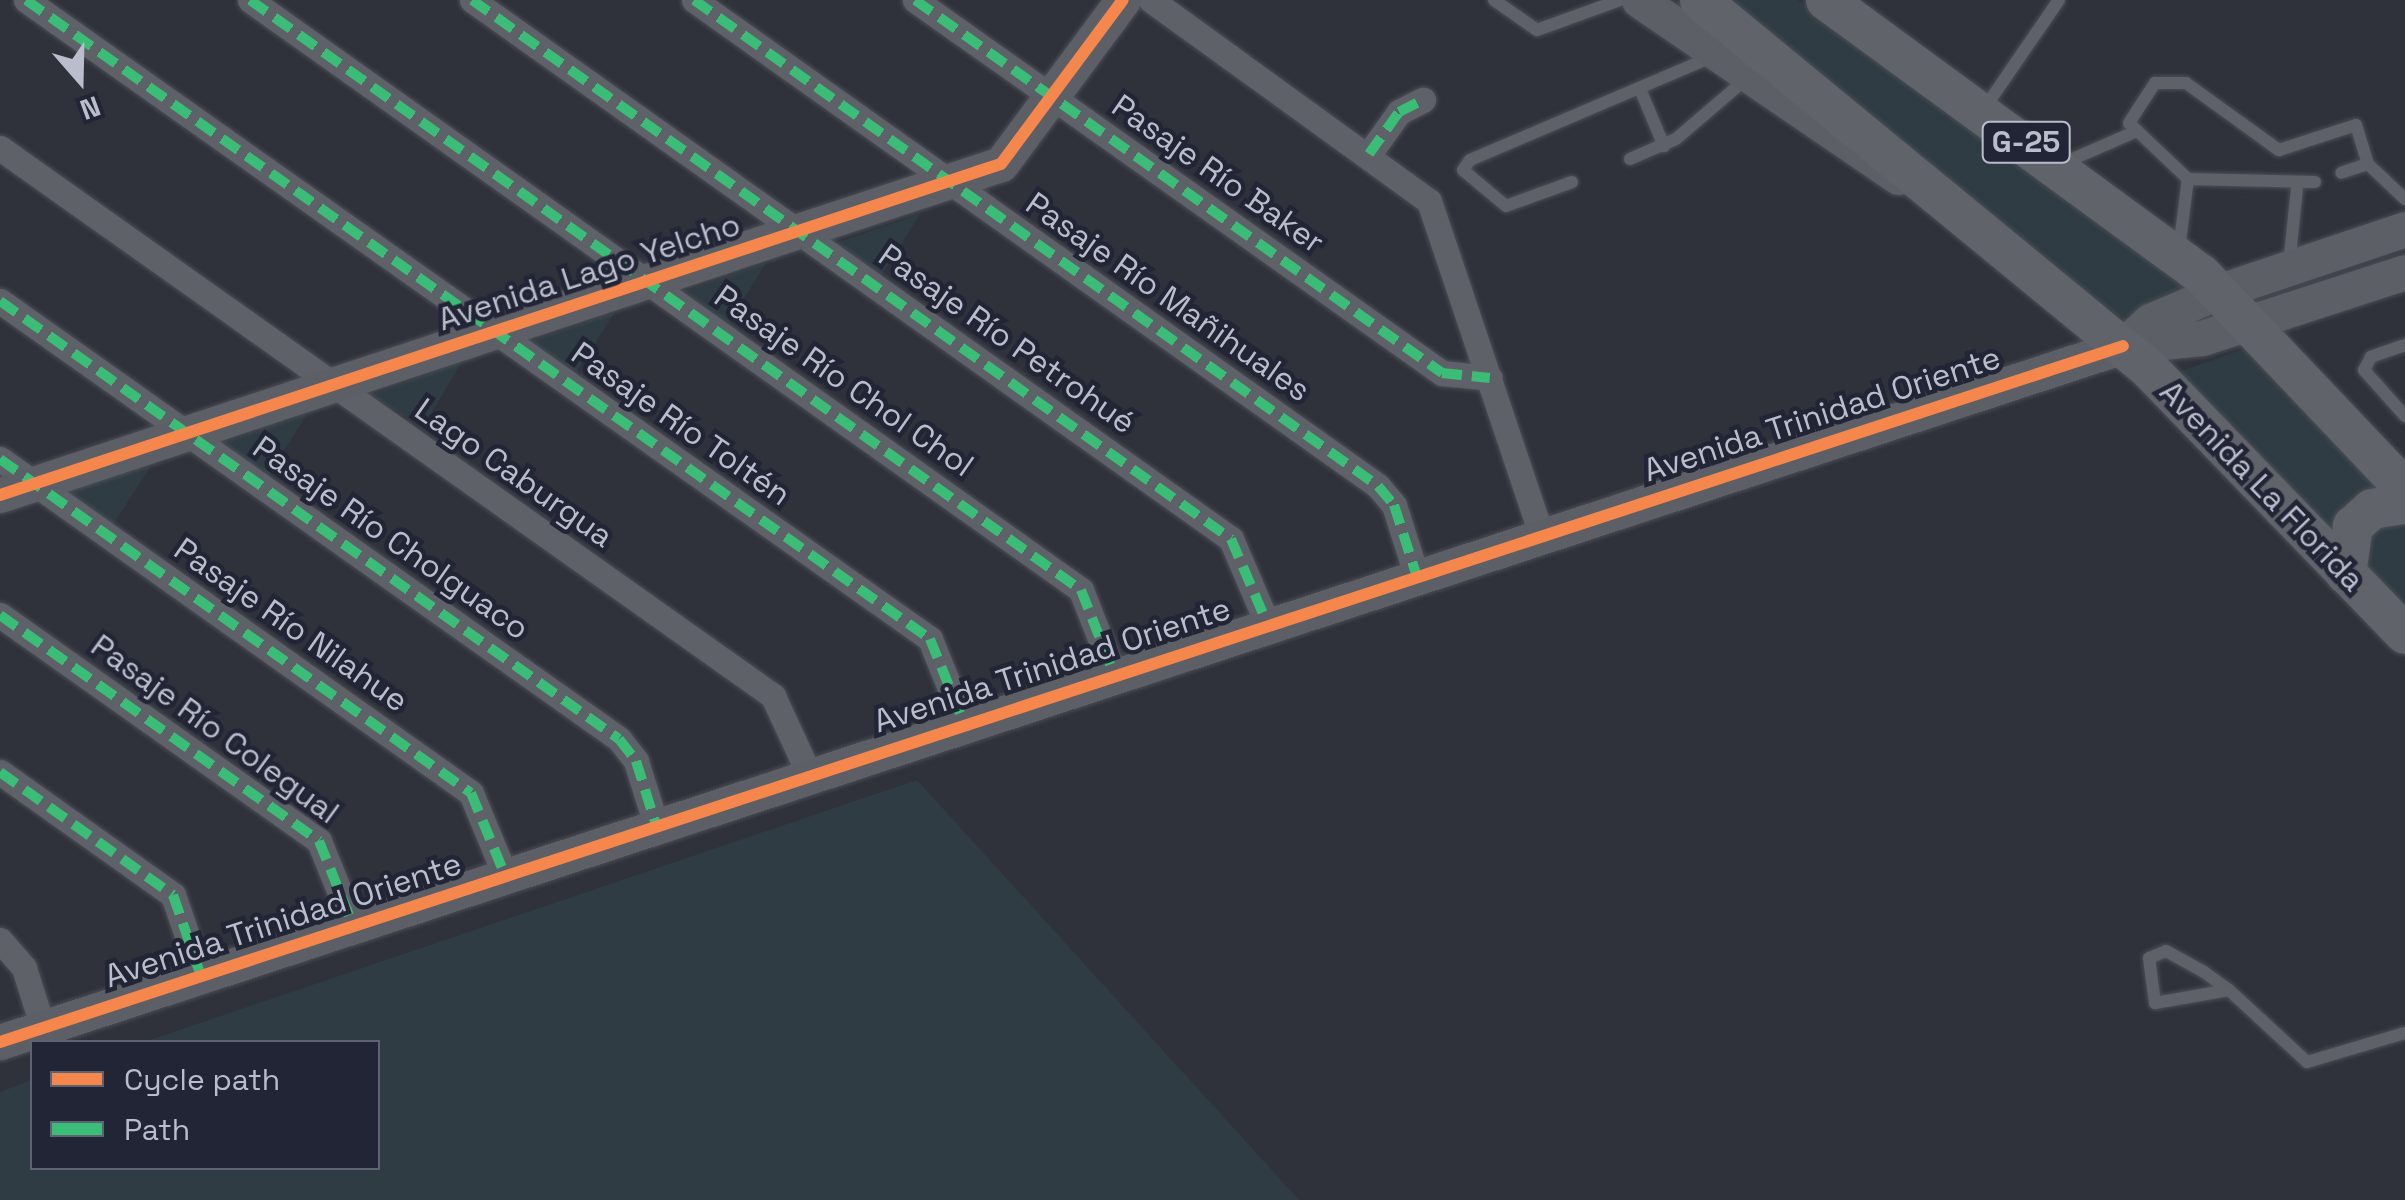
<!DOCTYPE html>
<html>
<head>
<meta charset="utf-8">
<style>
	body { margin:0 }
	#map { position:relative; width:2405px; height:1200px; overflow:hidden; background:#2f323b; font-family:"Space Grotesk",sans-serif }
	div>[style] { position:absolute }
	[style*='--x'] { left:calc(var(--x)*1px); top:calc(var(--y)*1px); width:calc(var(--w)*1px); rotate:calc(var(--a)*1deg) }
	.green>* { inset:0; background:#2f3c44 }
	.roads { filter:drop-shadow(0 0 2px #4c4e56) drop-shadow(0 0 2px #4c4e56) }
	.lane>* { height:12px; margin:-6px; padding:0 6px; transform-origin:6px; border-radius:6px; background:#5f6169 }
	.street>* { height:25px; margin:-12.5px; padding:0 12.5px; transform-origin:12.5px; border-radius:12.5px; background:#5f6169 }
	.secondary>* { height:35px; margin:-17.5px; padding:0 17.5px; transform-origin:17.5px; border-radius:17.5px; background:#5d5f67 }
	.primary>* { height:40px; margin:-20px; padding:0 20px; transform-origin:20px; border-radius:20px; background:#60636a }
	.quiet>* { height:10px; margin-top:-5px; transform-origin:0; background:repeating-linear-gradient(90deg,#3abd76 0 20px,transparent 0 30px) }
	.cycleway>* { height:12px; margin:-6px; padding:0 6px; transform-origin:6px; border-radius:6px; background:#f5874c }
	span { translate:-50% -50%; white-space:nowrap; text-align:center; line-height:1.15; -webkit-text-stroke:9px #222536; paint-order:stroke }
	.shield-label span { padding:2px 8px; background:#222536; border:2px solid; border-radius:8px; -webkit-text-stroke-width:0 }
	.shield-label { font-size:30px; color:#babdcb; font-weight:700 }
	.street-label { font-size:32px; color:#babdcb }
	.legend { position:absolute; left:30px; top:1040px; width:350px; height:130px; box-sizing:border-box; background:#222536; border:2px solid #5f6272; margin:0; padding:12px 18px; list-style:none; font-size:30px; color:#babdcb }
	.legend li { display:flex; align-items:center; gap:20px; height:50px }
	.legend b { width:50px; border:2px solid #5f6272 }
	.north { position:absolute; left:30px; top:30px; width:100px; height:100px; -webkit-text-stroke:8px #222536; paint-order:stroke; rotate:160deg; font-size:28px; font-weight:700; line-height:40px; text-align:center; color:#babdcb }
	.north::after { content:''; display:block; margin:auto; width:35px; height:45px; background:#babdcb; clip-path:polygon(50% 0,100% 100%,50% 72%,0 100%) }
</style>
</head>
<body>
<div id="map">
	<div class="green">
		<i style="clip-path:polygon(1721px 0,1798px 0,2191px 290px,2121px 318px,1853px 116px)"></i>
		<i style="clip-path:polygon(920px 214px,880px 278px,828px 246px)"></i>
		<i style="clip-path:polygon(766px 263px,726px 327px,675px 295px)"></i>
		<i style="clip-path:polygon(615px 312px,574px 376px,523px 344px)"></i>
		<i style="clip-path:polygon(2254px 345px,2405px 513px,2405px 612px,2179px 372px)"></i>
		<i style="clip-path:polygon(462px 362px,423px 427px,371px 395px)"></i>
		<i style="clip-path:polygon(307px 414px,267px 478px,215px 446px)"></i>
		<i style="clip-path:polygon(154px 461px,113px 525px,62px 493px)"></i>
		<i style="clip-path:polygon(917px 780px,1299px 1200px,0 1200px,0 1092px,32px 1080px,32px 1168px,378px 1168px,378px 1042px,144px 1042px)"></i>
	</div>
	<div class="roads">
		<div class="lane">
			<i style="--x:1494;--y:0;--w:52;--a:34.9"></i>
			<i style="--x:1537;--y:30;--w:88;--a:-19.9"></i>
			<i style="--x:1640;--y:89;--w:62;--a:67.2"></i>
			<i style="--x:1984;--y:109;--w:132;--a:-55.5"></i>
			<i style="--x:1630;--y:159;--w:50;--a:-23.5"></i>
			<i style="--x:1676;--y:139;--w:92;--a:-40.6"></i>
			<i style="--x:2061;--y:164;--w:83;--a:-23.5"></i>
			<i style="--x:2368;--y:164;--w:51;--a:43.4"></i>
			<i style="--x:1572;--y:182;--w:70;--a:160"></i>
			<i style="--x:1506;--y:206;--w:56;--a:-140.1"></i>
			<i style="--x:1463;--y:170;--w:12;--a:-55"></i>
			<i style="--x:1470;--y:160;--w:262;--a:-23.1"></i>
			<i style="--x:2315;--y:182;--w:127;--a:-178.6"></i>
			<i style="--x:2188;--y:179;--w:81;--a:-136.5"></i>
			<i style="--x:2129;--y:123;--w:48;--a:-57"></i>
			<i style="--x:2155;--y:83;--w:31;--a:0"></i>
			<i style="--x:2186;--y:83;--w:115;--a:35.8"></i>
			<i style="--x:2279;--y:150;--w:81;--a:-18"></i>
			<i style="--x:2356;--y:125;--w:41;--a:72.9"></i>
			<i style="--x:2368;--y:164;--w:28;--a:162"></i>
			<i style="--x:2179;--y:249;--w:71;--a:-82.7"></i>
			<i style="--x:2289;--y:265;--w:77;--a:-84.1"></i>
			<i style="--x:2405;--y:345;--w:36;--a:161"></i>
			<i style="--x:2371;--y:357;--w:15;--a:118"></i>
			<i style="--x:2364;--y:370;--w:62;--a:48.3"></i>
			<i style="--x:2166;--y:951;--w:43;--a:28.9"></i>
			<i style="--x:2204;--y:972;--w:31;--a:36"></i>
			<i style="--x:2229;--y:990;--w:75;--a:170"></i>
			<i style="--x:2155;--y:1003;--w:45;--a:-97.6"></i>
			<i style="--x:2149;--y:958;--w:18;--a:-22"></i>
			<i style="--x:2229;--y:990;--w:106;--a:42.7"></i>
			<i style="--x:2307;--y:1062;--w:102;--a:-16.5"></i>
		</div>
		<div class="street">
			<i style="--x:26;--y:0;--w:1107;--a:35.25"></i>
			<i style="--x:930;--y:639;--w:91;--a:68"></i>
			<i style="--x:250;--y:0;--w:1019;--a:35.37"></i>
			<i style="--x:1081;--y:590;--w:90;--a:68.6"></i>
			<i style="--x:472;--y:0;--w:931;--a:35.38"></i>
			<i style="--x:1231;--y:539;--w:91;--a:66.8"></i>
			<i style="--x:694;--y:0;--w:839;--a:35.39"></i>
			<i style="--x:1378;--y:486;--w:25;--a:50"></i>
			<i style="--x:1394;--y:505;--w:72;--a:72.3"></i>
			<i style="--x:915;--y:0;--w:646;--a:35.29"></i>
			<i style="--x:1442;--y:373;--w:48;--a:5.9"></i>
			<i style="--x:1151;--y:0;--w:343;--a:35.9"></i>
			<i style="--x:1429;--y:201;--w:350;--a:71.4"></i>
			<i style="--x:0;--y:148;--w:948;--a:35.33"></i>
			<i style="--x:773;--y:696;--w:86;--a:65.2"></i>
			<i style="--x:1369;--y:154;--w:52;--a:-54.5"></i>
			<i style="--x:1399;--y:112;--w:27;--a:-27"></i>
			<i style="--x:0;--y:301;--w:758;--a:35.28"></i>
			<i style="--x:619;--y:739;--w:28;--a:52"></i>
			<i style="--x:636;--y:761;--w:67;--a:72.6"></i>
			<i style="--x:0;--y:459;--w:577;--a:35.34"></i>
			<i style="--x:471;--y:793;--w:89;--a:67.5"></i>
			<i style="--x:0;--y:615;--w:391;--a:35.3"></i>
			<i style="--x:319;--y:841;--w:91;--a:68"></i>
			<i style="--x:0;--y:772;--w:212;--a:35.4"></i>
			<i style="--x:173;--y:895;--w:86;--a:70.9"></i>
			<i style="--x:0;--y:940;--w:37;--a:49"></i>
			<i style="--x:24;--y:968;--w:63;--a:72.4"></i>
		</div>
		<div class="secondary">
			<i style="--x:1639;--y:0;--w:314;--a:34.3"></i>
			<i style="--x:2123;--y:346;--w:37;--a:-43"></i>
			<i style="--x:2150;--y:321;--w:76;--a:-23.2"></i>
			<i style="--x:2220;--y:291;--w:195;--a:-18.5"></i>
			<i style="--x:0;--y:495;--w:1054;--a:-18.3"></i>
			<i style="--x:1001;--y:164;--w:204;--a:-53.4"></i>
			<i style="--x:0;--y:1042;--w:2234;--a:-18.15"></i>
			<i style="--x:2123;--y:346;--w:79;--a:-5.8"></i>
			<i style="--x:2202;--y:338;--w:213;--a:-18"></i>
		</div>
		<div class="primary">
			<i style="--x:1700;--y:0;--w:581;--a:39.41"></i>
			<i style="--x:2149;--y:369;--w:368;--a:46"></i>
			<i style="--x:1826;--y:0;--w:464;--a:36.2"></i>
			<i style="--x:2201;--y:274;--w:296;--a:46.5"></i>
			<i style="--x:2346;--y:574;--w:49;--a:-81.7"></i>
			<i style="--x:2353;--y:526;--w:25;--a:-42"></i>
			<i style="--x:2372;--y:509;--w:33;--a:-9"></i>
		</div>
	</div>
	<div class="quiet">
		<i style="--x:26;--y:0;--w:1107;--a:35.25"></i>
		<i style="--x:930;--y:639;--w:91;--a:68"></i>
		<i style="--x:250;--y:0;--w:1019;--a:35.37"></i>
		<i style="--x:1081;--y:590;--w:90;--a:68.6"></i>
		<i style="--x:472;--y:0;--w:931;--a:35.38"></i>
		<i style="--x:1231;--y:539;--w:91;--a:66.8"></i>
		<i style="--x:694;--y:0;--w:839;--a:35.39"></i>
		<i style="--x:1378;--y:486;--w:25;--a:50"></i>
		<i style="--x:1394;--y:505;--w:72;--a:72.3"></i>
		<i style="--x:915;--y:0;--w:646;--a:35.29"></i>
		<i style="--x:1442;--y:373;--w:48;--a:5.9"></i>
		<i style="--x:1369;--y:154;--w:52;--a:-54.5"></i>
		<i style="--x:1399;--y:112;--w:27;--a:-27"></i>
		<i style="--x:0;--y:301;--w:758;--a:35.28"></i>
		<i style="--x:619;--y:739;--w:28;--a:52"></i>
		<i style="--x:636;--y:761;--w:67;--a:72.6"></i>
		<i style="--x:0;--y:459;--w:577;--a:35.34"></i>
		<i style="--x:471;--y:793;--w:89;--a:67.5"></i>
		<i style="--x:0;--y:615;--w:391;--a:35.3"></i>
		<i style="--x:319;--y:841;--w:91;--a:68"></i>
		<i style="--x:0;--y:772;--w:212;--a:35.4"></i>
		<i style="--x:173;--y:895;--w:86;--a:70.9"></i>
	</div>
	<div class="cycleway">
		<i style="--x:0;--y:495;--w:1054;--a:-18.3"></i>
		<i style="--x:1001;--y:164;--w:204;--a:-53.4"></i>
		<i style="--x:0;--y:1042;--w:2234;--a:-18.15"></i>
	</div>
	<div class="shield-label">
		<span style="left:2026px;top:142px">G-25</span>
	</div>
	<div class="street-label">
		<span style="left:1218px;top:174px;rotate:35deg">Pasaje Río Baker</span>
		<span style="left:589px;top:272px;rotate:-18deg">Avenida Lago Yelcho</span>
		<span style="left:1168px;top:297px;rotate:35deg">Pasaje Río Mañihuales</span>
		<span style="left:1007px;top:339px;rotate:35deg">Pasaje Río Petrohué</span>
		<span style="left:844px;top:381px;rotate:35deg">Pasaje Río Chol Chol</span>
		<span style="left:1822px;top:414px;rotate:-18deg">Avenida Trinidad Oriente</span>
		<span style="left:681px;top:424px;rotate:35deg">Pasaje Río Toltén</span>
		<span style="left:514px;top:473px;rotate:35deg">Lago Caburgua</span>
		<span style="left:2262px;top:486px;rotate:46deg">Avenida La Florida</span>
		<span style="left:391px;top:538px;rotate:35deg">Pasaje Río Cholguaco</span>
		<span style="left:291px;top:625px;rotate:35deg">Pasaje Río Nilahue</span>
		<span style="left:1052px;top:665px;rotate:-18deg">Avenida Trinidad Oriente</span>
		<span style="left:215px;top:729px;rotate:36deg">Pasaje Río Colegual</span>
		<span style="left:283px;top:920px;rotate:-18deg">Avenida Trinidad Oriente</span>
	</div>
	<ul class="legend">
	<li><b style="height:12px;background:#f5874c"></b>Cycle path</li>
	<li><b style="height:12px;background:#3abd76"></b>Path</li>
	</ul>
	<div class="north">N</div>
</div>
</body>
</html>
